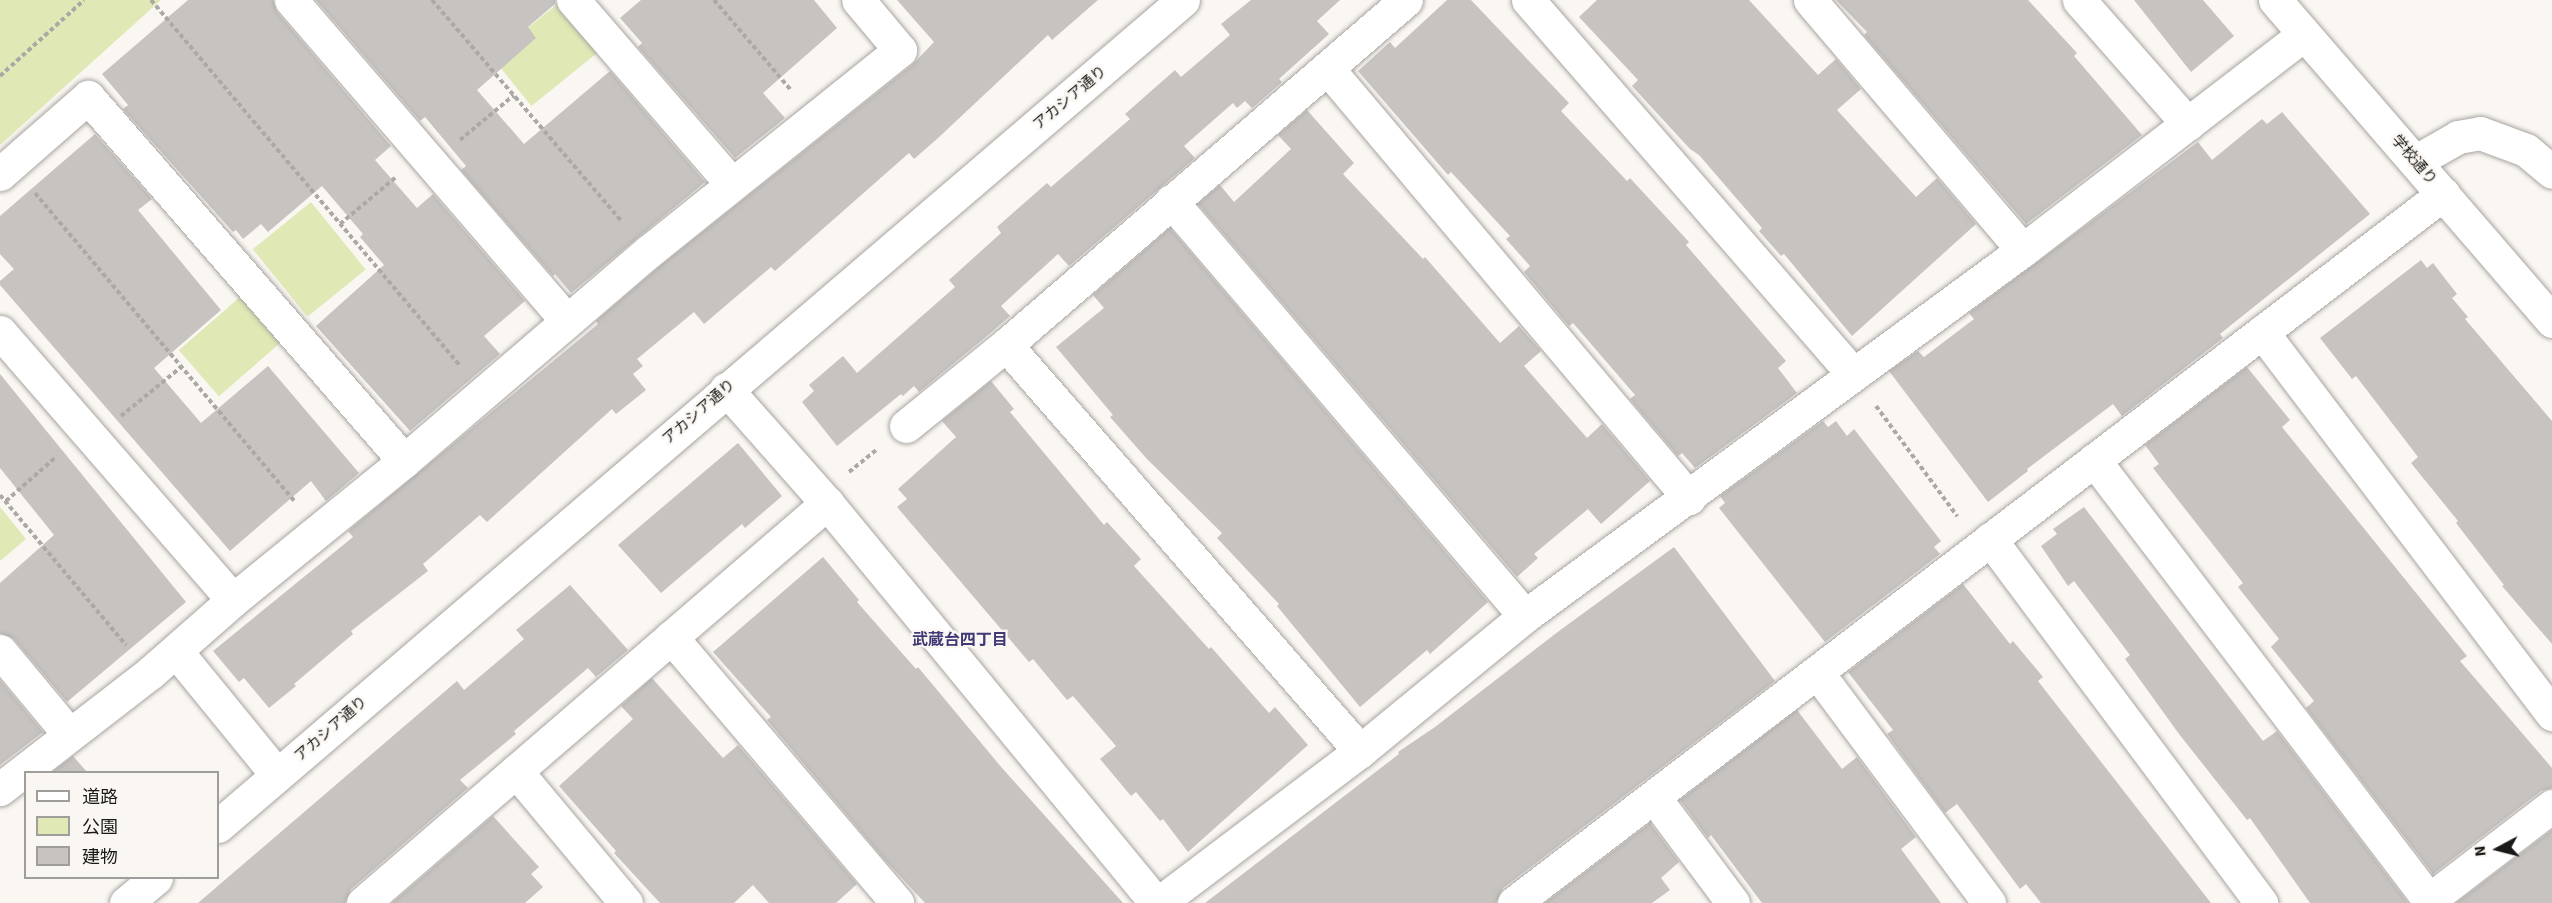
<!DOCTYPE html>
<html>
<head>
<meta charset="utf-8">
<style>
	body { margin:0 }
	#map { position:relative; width:2552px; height:903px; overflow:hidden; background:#faf6f2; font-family:"Source Sans 3","Noto Sans JP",sans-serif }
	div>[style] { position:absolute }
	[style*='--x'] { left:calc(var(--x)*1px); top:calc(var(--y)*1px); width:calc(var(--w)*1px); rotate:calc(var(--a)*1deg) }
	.green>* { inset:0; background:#e0e8b5; transform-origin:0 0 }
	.building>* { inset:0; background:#c7c3c0 }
	.path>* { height:4px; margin-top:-2px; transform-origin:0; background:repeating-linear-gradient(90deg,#aba8a5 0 4.5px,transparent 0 7.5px) }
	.roads { filter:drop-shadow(0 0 2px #a8a5a1) drop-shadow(0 0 2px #a8a5a1) }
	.minor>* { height:33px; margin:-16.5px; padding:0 16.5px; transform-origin:16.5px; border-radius:16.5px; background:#fff }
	span { translate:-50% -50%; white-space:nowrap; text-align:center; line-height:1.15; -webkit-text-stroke:4.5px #faf6f2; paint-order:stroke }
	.street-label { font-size:15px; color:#1a1917 }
	.neighbourhood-label { font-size:16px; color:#403976; font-weight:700 }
	.legend { position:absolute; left:24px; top:771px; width:195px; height:108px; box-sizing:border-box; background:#faf6f2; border:2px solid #a09e9a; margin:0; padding:8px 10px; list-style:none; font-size:18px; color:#1a1917 }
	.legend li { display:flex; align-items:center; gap:12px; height:30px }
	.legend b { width:30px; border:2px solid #a09e9a }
	.north { position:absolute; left:2468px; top:819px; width:60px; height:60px; -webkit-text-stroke:4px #faf6f2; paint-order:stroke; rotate:263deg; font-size:16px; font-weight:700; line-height:24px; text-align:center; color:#1a1917 }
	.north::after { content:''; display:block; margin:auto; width:21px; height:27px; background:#1a1917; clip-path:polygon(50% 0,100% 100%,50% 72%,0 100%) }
</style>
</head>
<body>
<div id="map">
	<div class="green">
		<i style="clip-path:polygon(0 0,161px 0,0 145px)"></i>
		<i style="left:561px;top:1px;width:63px;height:89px;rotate:51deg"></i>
		<i style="left:311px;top:202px;width:87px;height:75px;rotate:51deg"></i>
		<i style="left:240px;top:297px;width:61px;height:81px;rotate:49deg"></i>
		<i style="clip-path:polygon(0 507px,26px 539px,0 561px)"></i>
	</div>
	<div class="building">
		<i style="clip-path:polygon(188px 0,273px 0,277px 12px,391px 146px,375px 160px,417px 208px,433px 194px,525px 301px,484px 336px,500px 354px,410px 431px,316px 326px,384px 265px,360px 237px,363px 234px,322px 186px,268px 232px,261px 224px,243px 239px,236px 230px,233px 232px,123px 109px,128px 105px,102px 74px)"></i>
		<i style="clip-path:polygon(316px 0,555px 0,555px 4px,528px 27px,536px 38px,477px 90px,524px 144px,610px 71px,705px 182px,571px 293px,555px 274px,553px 276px,461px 170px,466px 166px,425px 117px,420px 121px)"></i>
		<i style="clip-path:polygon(641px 0,814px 0,837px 28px,763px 93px,785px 118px,735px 158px,638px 47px,642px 43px,620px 18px)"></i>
		<i style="clip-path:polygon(897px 0,1098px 0,1052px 40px,1048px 35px,937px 139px,914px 159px,909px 153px,775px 271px,771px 267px,704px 324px,694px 312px,637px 359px,643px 366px,633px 374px,646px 390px,616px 414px,612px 409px,487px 522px,480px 515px,423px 564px,428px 571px,351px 631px,353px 634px,294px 684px,296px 686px,269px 708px,244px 678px,239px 682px,213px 651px,353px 537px,348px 531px,598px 324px,596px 321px,660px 266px,912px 65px,934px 42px)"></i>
		<i style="clip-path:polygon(1251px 0,1340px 0,1317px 21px,1329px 34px,1279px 79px,1282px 82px,1252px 108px,1245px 101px,1237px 108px,1233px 103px,1184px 146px,1195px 158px,1069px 266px,1058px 254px,1001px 306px,1010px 316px,988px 335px,919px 392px,914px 386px,903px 396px,901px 394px,837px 446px,802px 402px,814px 391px,809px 385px,843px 356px,857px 373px,955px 287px,949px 280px,1001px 233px,997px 227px,1047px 183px,1051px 187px,1130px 119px,1125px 114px,1175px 70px,1181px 77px,1230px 35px,1221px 24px)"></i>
		<i style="clip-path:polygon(1447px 0,1471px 0,1569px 103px,1561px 111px,1627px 181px,1630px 178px,1689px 242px,1686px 245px,1786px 361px,1778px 368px,1797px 393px,1695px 468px,1682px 453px,1678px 456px,1630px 399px,1635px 395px,1573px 323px,1569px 326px,1524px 272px,1530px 266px,1506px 239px,1510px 236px,1451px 172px,1448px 175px,1358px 71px,1390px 42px,1395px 48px)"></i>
		<i style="clip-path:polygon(1597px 0,1749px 0,1818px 75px,1836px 59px,1861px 89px,1837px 110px,1916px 197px,1937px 178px,1976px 224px,1852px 336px,1784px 254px,1781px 256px,1759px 231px,1762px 228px,1699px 155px,1690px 149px,1632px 86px,1638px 80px,1579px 17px)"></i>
		<i style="clip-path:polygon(1836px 0,2028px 0,2077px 53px,2074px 56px,2142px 135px,2026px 224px,1864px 35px,1867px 32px)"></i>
		<i style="clip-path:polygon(2134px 0,2203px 0,2234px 36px,2191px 72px)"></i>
		<i style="clip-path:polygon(1307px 110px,1354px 163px,1343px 174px,1423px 259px,1425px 257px,1500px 343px,1519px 326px,1541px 351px,1524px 366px,1587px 438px,1602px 424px,1650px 481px,1601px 524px,1588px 509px,1534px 554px,1538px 558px,1517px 577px,1198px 204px,1220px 185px,1234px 202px,1291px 149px,1278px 135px)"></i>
		<i style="clip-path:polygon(2282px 112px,2370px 214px,2220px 334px,2223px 338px,2122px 416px,2113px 404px,2027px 469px,2028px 471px,1988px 502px,1889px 371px,1918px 351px,1924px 357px,1974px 319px,1969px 313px,2198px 142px,2212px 160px,2262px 119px,2267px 124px)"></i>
		<i style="clip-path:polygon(95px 134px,152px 199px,138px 210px,221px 310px,154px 368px,201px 423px,268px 366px,359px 473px,326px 501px,311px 481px,230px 551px,0 285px,0 281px,14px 269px,0 254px,0 216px)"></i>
		<i style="clip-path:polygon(1170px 228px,1488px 602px,1430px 654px,1427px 650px,1360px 707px,1277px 606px,1279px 604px,1217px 538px,1222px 533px,1147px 459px,1110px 417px,1113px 415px,1056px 347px,1104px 308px,1093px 295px)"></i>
		<i style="clip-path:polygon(2421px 260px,2427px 268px,2433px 263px,2457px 294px,2452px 298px,2468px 317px,2465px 319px,2552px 421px,2552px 644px,2502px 586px,2504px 585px,2456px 523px,2458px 521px,2411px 463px,2418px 457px,2356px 376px,2352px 379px,2320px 338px)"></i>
		<i style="clip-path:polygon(2247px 367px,2290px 420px,2282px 427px,2467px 656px,2460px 661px,2552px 768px,2552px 788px,2541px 791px,2433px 874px,2306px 708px,2314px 701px,2271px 647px,2279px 639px,2238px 587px,2243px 583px,2153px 468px,2159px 464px,2145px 445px)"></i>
		<i style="clip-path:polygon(0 374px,186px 602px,67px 702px,14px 639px,0 633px,0 583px,54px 535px,0 468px)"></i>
		<i style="clip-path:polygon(991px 381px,1014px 409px,1010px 412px,1104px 525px,1107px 522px,1141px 559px,1134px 566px,1209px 649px,1211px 647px,1269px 713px,1275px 707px,1308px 745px,1188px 852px,1163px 819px,1160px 821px,1136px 792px,1131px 796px,1100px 759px,1116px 746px,1073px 696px,1067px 700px,1033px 659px,1029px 662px,897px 507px,907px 499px,898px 489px,956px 437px,942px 421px)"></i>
		<i style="clip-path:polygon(1823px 421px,1828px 427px,1836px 421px,1847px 436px,1854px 429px,1941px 541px,1934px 547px,1940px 554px,1825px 642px,1719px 508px,1725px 503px,1720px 496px)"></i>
		<i style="clip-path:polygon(738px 443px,782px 496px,745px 528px,742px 524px,661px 593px,618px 545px)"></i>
		<i style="clip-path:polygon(2084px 507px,2263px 741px,2277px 731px,2408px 903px,2310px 903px,2250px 818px,2247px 820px,2179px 734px,2125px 659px,2130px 655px,2074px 581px,2068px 586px,2041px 546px,2057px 534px,2053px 529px)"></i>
		<i style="clip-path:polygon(1674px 547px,1775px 681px,1503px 888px,1496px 903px,1205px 903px,1399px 754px,1398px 752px,1435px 727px,1559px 631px)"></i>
		<i style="clip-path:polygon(823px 557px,859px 600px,857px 602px,916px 669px,918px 667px,1002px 768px,1123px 903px,925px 903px,884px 859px,767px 720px,771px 717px,713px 652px)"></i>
		<i style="clip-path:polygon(1963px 584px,2010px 644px,2013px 641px,2043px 677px,2038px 681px,2211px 903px,2041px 903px,2026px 884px,2020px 889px,1957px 804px,1945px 813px,1887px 734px,1893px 730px,1848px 672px)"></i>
		<i style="clip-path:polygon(570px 585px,628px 650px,596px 677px,588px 668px,514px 731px,516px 734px,460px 780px,468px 788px,351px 889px,345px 903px,198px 903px,457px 681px,464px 690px,524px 639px,516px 630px)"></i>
		<i style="clip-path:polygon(652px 678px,723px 758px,738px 745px,857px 884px,836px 903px,769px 903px,753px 885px,734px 903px,660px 903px,614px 853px,616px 851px,559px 786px,633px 719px,621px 706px)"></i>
		<i style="clip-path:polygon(0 680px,43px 732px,0 765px)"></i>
		<i style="clip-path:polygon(1797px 710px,1842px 769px,1857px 757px,1916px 837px,1901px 849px,1941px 903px,1762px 903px,1711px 835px,1708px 838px,1680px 800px)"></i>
		<i style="clip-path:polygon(73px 756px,87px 772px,52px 772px)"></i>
		<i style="clip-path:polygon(493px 816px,539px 867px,531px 874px,543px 887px,525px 903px,392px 903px)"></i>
		<i style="clip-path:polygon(1650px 823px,1679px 862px,1661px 878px,1670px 890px,1652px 903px,1545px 903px)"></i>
		<i style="clip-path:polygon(2552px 830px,2552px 903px,2456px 903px)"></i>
	</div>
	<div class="path">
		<i style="--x:151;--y:0;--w:478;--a:49.8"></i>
		<i style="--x:432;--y:0;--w:292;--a:49.4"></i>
		<i style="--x:714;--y:0;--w:118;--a:49.5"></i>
		<i style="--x:0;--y:76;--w:113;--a:-42.1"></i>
		<i style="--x:460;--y:140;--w:70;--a:-39.8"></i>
		<i style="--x:35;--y:193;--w:404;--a:49.9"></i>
		<i style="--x:340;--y:224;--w:72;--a:-39.9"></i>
		<i style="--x:1876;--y:406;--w:137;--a:53.6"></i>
		<i style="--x:121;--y:416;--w:77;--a:-39.2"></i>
		<i style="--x:849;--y:472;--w:35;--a:-39"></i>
		<i style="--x:0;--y:495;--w:196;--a:50"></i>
		<i style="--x:6;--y:501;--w:68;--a:-41.4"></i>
	</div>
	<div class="roads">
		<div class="minor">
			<i style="--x:291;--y:0;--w:423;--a:49.3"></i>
			<i style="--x:573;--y:0;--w:243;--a:49.2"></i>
			<i style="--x:1528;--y:0;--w:495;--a:49"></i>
			<i style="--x:1810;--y:0;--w:328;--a:49.6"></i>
			<i style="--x:2079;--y:0;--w:165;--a:48.7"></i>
			<i style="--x:2275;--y:0;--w:424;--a:49.2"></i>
			<i style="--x:1328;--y:69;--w:561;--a:49.92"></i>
			<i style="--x:2416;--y:161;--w:48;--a:-29.7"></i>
			<i style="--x:2458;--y:137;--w:22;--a:-10"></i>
			<i style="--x:2480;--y:133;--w:49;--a:20.3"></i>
			<i style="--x:2526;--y:150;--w:34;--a:40"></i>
			<i style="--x:0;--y:174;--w:117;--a:-41.2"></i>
			<i style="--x:88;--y:97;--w:482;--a:49"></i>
			<i style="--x:1171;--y:201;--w:545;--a:49.54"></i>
			<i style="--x:0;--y:332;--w:355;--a:49"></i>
			<i style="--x:2262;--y:332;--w:480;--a:52.8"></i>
			<i style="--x:1006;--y:345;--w:539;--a:48.91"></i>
			<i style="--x:726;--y:389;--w:152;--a:48.5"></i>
			<i style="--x:827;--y:503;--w:518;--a:50.56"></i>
			<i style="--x:906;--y:426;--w:129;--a:-39"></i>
			<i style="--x:1006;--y:345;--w:528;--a:-40.78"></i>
			<i style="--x:2094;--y:460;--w:553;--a:52.72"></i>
			<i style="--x:2429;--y:900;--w:155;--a:-37.4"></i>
			<i style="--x:1990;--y:539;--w:454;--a:53.3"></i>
			<i style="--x:671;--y:637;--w:349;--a:49.6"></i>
			<i style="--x:0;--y:651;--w:108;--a:50.3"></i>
			<i style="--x:176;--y:651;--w:160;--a:50.8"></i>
			<i style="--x:1817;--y:672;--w:288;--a:53.3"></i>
			<i style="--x:516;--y:771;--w:172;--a:50.2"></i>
			<i style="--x:0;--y:789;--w:190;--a:-37.7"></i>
			<i style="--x:150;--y:673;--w:111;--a:-41.3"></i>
			<i style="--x:233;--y:600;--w:220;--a:-39.1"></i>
			<i style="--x:404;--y:461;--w:321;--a:-40.6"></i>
			<i style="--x:648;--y:252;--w:323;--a:-38.7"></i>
			<i style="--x:900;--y:50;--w:65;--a:-130"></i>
			<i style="--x:1654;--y:797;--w:132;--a:53.3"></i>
			<i style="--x:218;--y:826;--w:1270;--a:-40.56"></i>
			<i style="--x:126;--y:903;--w:39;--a:-40"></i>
			<i style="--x:363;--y:903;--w:613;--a:-40.76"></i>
			<i style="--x:1159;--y:903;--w:252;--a:-37.1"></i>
			<i style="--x:1360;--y:751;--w:213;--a:-39.3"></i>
			<i style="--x:1525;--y:616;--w:618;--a:-36.31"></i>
			<i style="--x:2023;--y:250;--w:354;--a:-37.5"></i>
			<i style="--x:1514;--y:903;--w:1169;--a:-37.35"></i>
		</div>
	</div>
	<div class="street-label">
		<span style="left:1070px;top:98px;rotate:-40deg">アカシア通り</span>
		<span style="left:2414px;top:160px;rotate:49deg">学校通り</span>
		<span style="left:699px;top:412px;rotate:-41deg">アカシア通り</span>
		<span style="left:331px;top:729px;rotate:-41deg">アカシア通り</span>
	</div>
	<div class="neighbourhood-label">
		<span style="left:960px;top:640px">武蔵台四丁目</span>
	</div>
	<ul class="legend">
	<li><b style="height:8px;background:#fff"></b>道路</li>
	<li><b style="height:16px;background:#e0e8b5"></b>公園</li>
	<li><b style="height:16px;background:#c7c3c0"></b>建物</li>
	</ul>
	<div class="north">N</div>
</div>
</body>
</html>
